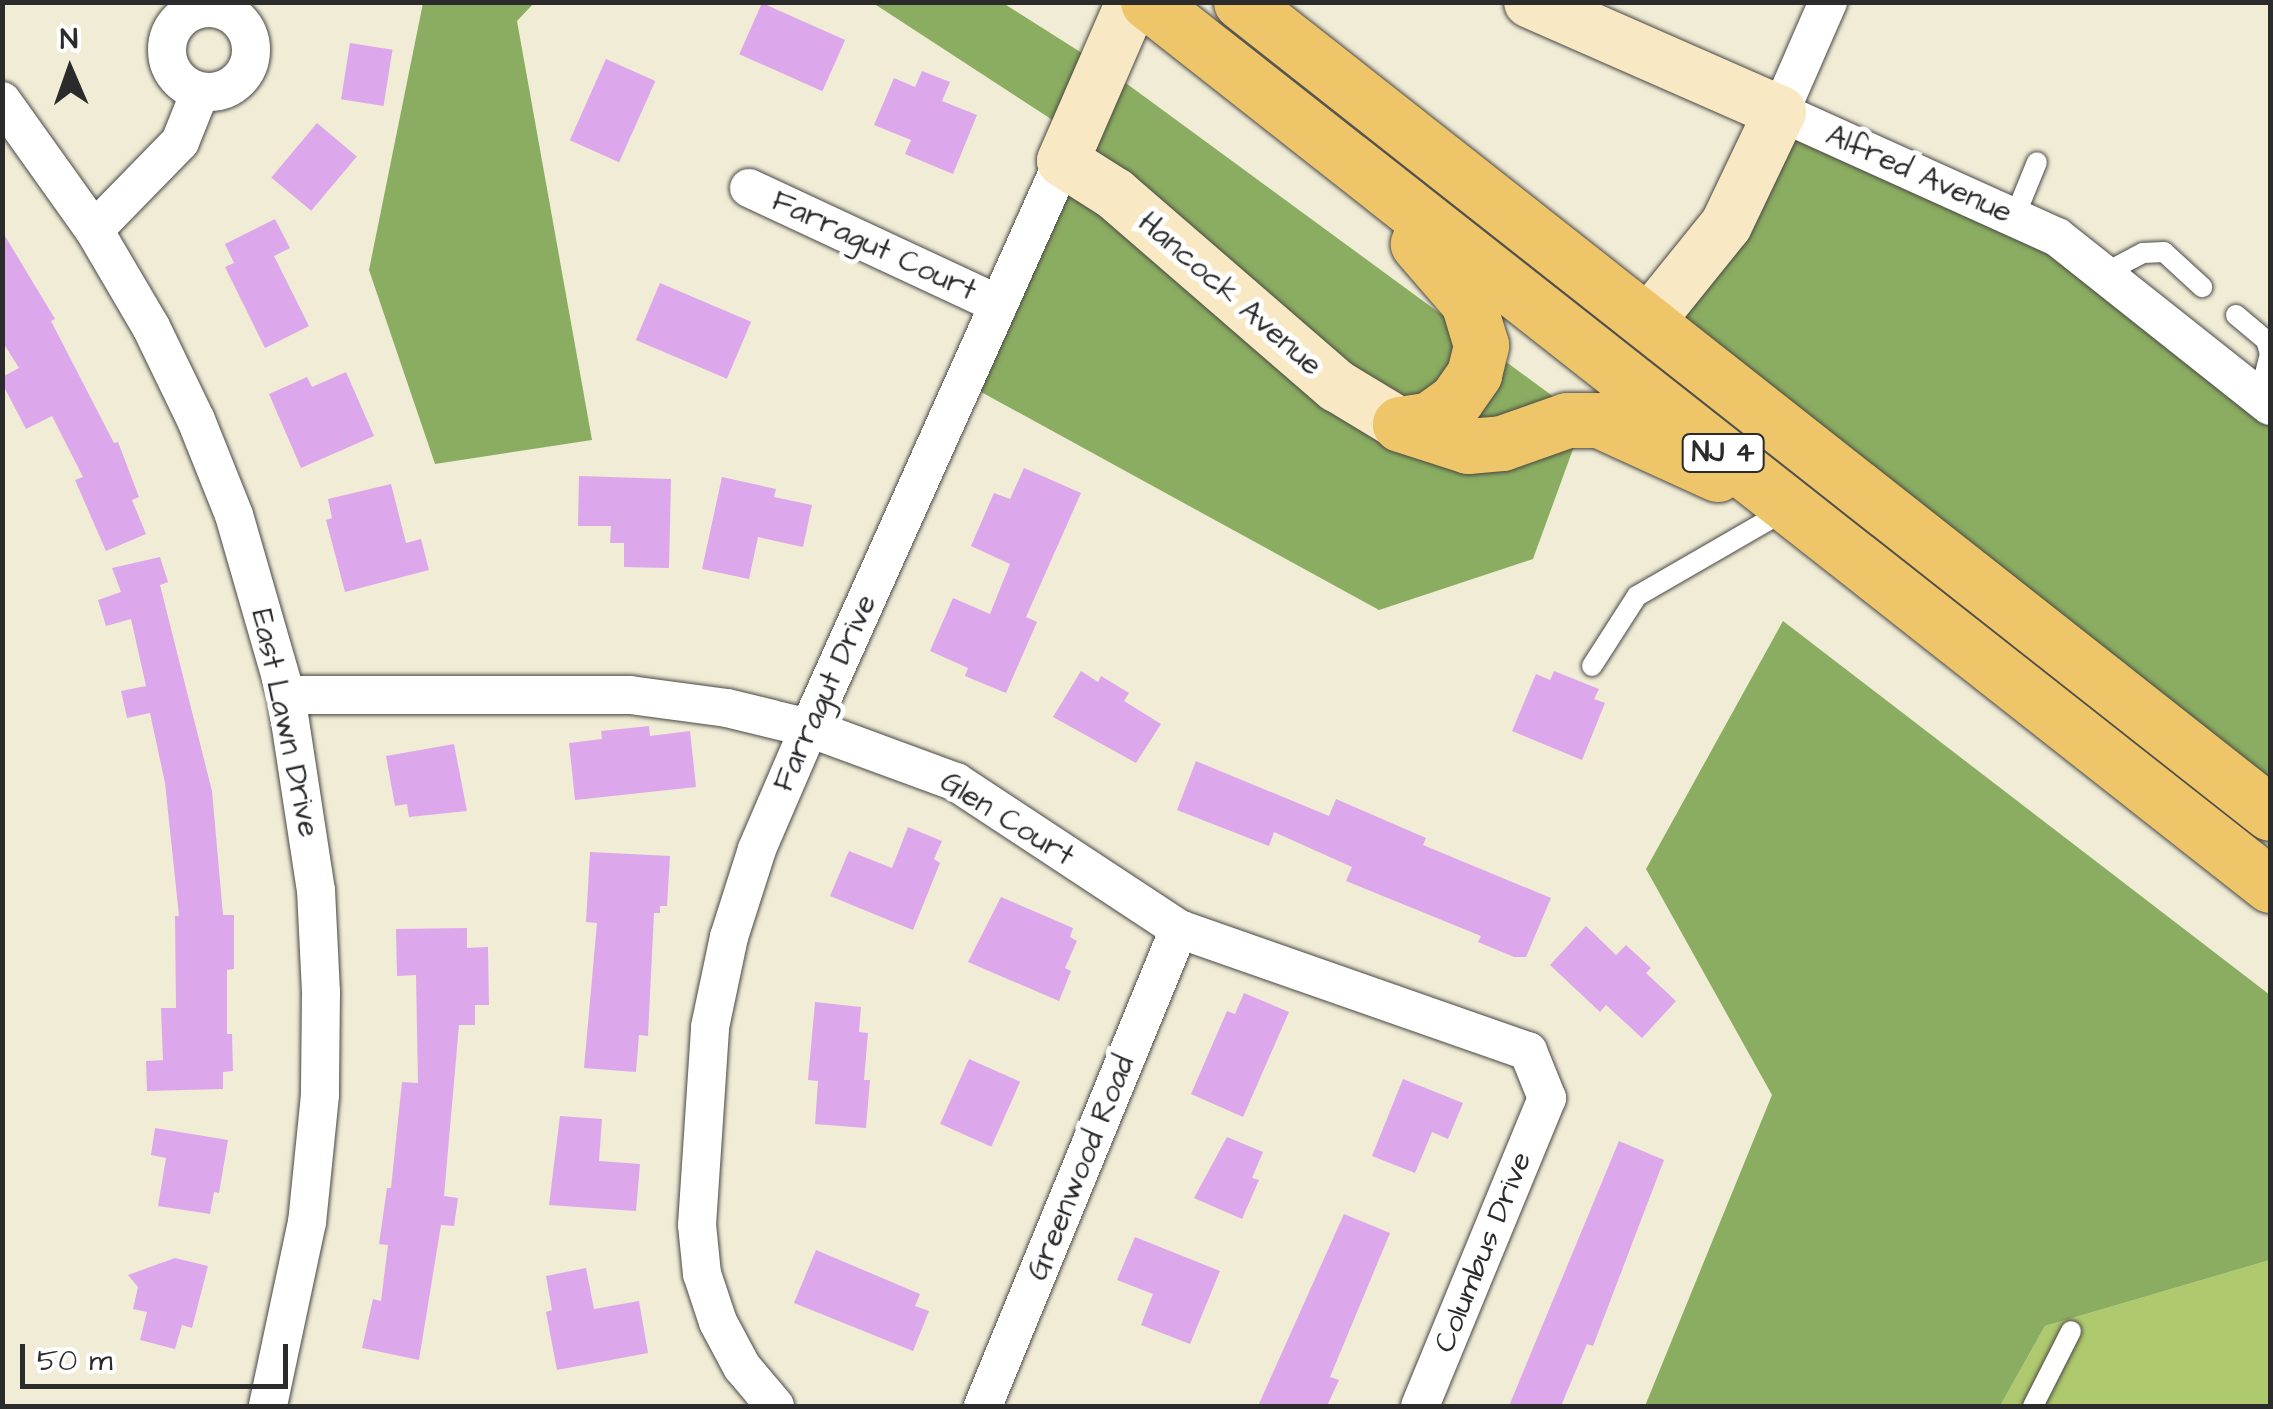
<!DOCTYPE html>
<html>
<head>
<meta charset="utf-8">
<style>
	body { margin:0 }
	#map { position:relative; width:2273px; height:1409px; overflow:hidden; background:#f0ecd6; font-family:"Architects Daughter",sans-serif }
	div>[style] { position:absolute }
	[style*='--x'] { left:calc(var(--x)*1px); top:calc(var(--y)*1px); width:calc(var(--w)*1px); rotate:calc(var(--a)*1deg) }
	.green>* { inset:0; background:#afc96e }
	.forest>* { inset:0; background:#8bad61 }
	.building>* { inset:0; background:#dca8eb; transform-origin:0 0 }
	.roads { filter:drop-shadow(0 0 2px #494845) drop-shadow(0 0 2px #494845) }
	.lane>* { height:20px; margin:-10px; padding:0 10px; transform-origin:10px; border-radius:10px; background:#fff }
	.street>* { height:38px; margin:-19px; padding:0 19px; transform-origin:19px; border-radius:19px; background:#fff }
	.street>.ring { margin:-19px; padding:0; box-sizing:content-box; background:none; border:38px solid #fff; border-radius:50% }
	.secondary>* { height:52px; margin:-26px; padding:0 26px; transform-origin:26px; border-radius:26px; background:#f8e8c3 }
	.highway>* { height:55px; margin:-27.5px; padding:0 27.5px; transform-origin:27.5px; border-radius:27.5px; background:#eec569 }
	span { translate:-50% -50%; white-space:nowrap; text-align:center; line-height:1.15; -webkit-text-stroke:10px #fff; paint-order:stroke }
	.shield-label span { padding:2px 8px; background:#fff; border:2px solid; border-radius:8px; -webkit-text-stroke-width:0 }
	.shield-label { font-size:28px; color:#2b2b2b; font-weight:700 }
	.street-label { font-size:30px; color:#2b2b2b }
	.frame { position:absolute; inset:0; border:5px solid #2b2b2b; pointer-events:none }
	.north { position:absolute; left:20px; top:20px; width:100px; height:100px; -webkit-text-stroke:8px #fff; paint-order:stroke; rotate:358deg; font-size:28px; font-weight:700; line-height:40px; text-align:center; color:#2b2b2b }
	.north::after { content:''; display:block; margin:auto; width:35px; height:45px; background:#2b2b2b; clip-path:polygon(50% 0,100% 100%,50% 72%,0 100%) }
	.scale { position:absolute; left:20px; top:1344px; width:268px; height:45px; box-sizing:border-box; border:5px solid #2b2b2b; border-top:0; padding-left:12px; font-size:30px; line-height:35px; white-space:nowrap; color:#2b2b2b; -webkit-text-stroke:8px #fff; paint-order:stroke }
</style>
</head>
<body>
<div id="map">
	<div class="green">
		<i style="clip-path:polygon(2270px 1260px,2270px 1406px,2000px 1406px,2045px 1326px)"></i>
	</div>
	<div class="forest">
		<i style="clip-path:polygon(423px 3px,534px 3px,517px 21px,592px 440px,435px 464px,369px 270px)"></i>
		<i style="clip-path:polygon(873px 3px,1003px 3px,1104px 67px,1584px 419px,1533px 559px,1379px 610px,963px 382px,1074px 134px)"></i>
		<i style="clip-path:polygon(1780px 112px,1973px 196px,2270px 406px,2270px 813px,1647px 323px)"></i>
		<i style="clip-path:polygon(1783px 621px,2270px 995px,2270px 1260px,2045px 1326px,2000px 1406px,1645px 1406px,1772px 1095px,1646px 869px)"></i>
	</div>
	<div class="building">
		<i style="left:762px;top:3px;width:91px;height:56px;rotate:24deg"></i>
		<i style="left:350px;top:43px;width:43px;height:57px;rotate:9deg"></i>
		<i style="left:606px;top:59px;width:54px;height:89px;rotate:24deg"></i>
		<i style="clip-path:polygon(922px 71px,950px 82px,942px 101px,977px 115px,953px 174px,905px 154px,911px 140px,874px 125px,894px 78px,915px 87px)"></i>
		<i style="left:317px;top:123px;width:52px;height:71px;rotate:40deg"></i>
		<i style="clip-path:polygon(275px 219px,290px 248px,274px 256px,309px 326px,265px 348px,225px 267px,234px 263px,225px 244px)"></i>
		<i style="clip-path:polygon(2px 231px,55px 319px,51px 321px,114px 443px,118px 442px,139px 497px,132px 500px,146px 534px,106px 551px,75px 480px,83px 477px,52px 416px,26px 429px,2px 383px,2px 377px,19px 368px,2px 341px)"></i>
		<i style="left:660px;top:283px;width:99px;height:62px;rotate:23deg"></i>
		<i style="clip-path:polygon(346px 372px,374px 436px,301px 468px,269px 394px,307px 377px,312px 387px)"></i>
		<i style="clip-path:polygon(1024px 468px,1081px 493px,1026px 617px,1037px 622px,1006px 693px,965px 676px,968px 668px,930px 651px,953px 598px,990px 614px,1010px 564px,971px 546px,994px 493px,1010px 499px)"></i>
		<i style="clip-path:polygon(579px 476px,671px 479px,669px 568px,624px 567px,624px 543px,610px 543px,611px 526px,578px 526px)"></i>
		<i style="clip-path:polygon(722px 477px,776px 489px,774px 497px,812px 505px,803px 547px,758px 537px,749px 579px,702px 569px)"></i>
		<i style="clip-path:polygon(391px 484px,406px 543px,421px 539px,429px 570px,345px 592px,326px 520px,332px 518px,328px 499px)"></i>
		<i style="clip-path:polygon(160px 557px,168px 582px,160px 585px,212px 791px,223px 915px,234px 915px,234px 969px,227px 970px,227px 1034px,232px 1034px,233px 1071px,223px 1072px,223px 1089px,147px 1091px,146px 1061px,163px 1060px,161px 1008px,176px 1008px,175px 916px,179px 916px,165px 783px,150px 713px,127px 718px,121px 691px,146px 686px,131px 619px,106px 626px,98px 600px,121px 592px,112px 568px)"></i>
		<i style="clip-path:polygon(1081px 671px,1098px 682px,1101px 676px,1129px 693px,1124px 701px,1161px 724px,1136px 763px,1053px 717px)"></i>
		<i style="clip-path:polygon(1554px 671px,1599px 689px,1594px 699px,1605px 703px,1582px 760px,1512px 731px,1536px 674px,1550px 680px)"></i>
		<i style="clip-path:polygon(649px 726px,650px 736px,690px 731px,696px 787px,575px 800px,569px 743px,602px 739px,601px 731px)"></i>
		<i style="clip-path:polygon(454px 744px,467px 811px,409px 817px,407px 804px,395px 806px,386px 756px)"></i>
		<i style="clip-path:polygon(1196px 761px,1329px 816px,1336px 799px,1426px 838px,1423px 845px,1551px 898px,1526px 957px,1514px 957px,1478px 942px,1481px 936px,1346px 881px,1352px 867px,1274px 832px,1269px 846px,1177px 810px)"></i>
		<i style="clip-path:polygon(908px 827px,942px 841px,934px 859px,940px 863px,913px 930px,830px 896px,849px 851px,892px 868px)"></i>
		<i style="clip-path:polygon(590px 852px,670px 856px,667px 906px,660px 906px,660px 913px,654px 913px,648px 1036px,639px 1035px,636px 1072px,584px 1068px,597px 923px,586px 922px)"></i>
		<i style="clip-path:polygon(1001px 897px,1073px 928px,1070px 937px,1077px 941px,1065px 968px,1071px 971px,1059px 1001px,968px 962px)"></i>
		<i style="clip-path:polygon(1586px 926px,1616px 955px,1626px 945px,1651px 968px,1646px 973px,1676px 1001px,1642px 1038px,1606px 1005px,1600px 1012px,1550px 965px)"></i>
		<i style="clip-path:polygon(467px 928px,467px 948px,488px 947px,489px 1005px,475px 1005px,475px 1025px,459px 1025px,444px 1196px,458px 1198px,454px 1226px,441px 1225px,419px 1360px,362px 1348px,373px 1299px,381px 1301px,388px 1245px,379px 1244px,387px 1188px,391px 1188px,402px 1082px,418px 1083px,416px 975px,397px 976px,396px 929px)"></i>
		<i style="clip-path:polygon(1244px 993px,1289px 1012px,1243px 1117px,1191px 1094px,1227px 1011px,1235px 1014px)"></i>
		<i style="clip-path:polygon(815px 1002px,861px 1007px,859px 1032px,868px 1033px,864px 1080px,870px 1080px,866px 1128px,815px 1124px,818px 1081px,808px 1080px)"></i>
		<i style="left:969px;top:1059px;width:56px;height:71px;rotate:24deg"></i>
		<i style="clip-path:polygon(1403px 1079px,1463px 1103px,1448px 1139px,1432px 1132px,1415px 1173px,1372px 1156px)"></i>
		<i style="clip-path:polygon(560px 1116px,602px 1119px,599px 1161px,640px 1164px,636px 1211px,549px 1205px)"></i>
		<i style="clip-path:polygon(155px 1128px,228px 1140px,219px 1193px,214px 1192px,210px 1214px,158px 1206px,166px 1158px,151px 1155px)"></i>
		<i style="clip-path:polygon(1227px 1137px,1263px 1152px,1252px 1178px,1259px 1180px,1242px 1219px,1194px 1198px)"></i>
		<i style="clip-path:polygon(1619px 1141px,1664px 1160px,1593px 1346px,1587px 1344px,1561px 1406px,1509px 1406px)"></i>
		<i style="clip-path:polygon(1344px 1214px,1390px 1233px,1330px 1377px,1339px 1380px,1327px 1406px,1258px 1406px)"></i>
		<i style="clip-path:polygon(1135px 1237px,1220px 1271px,1190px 1344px,1141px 1325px,1153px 1294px,1117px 1280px)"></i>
		<i style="clip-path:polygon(816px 1250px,920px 1294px,915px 1306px,929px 1311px,913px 1351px,794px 1303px)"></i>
		<i style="clip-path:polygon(175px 1258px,208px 1266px,192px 1328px,182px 1325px,175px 1349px,140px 1340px,147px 1312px,133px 1309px,138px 1287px,128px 1275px)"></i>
		<i style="clip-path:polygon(586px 1268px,594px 1309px,639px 1301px,648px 1353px,557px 1370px,546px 1312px,552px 1310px,546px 1276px)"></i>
	</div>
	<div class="roads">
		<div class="lane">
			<i style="--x:2015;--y:216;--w:58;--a:-67.8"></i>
			<i style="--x:2105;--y:273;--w:43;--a:-27.8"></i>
			<i style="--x:2143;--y:253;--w:21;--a:-3"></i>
			<i style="--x:2164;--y:252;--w:52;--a:42.6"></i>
			<i style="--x:2236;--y:315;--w:39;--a:40"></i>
			<i style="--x:2266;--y:340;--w:15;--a:74"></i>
			<i style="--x:2270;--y:354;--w:44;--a:104.3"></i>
			<i style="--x:1592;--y:666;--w:83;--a:-57.3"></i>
			<i style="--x:1637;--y:596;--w:172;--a:-30"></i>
			<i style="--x:2033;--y:1406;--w:84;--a:-63.1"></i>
		</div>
		<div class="street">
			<i style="--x:1828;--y:2;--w:120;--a:113.6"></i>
			<i style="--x:1780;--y:112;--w:304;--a:24.3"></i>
			<i style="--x:2057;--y:237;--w:272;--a:38.4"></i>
			<i class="ring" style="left:167px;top:8px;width:46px;height:46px"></i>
			<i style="--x:2;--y:101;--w:158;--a:54.5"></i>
			<i style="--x:94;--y:230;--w:113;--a:59.6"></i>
			<i style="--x:151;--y:327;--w:103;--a:64.2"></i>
			<i style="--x:196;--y:420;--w:102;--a:68.2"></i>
			<i style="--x:234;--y:515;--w:187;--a:73.9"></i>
			<i style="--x:286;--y:695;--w:197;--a:81.3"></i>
			<i style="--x:316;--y:890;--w:102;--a:87.2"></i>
			<i style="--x:321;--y:992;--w:103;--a:90.6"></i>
			<i style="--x:320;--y:1095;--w:128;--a:95.8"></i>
			<i style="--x:307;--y:1222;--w:188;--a:102"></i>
			<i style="--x:749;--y:188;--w:275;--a:25"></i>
			<i style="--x:94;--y:230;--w:123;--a:-45.7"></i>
			<i style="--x:180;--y:142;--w:54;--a:-68.2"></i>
			<i style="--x:286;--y:695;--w:344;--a:0"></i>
			<i style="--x:630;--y:695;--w:98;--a:7.6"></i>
			<i style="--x:727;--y:708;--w:84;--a:13.7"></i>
			<i style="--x:809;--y:728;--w:157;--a:20.2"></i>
			<i style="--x:956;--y:782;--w:267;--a:33.4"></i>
			<i style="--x:1179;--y:929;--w:370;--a:19.3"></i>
			<i style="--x:1528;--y:1051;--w:51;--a:68"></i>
			<i style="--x:1547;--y:1098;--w:333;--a:112.4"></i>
			<i style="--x:775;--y:1406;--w:51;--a:-130.2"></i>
			<i style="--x:742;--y:1367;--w:51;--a:-118.1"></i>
			<i style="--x:718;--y:1322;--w:51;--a:-108.4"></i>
			<i style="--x:702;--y:1274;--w:49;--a:-95.8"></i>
			<i style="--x:697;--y:1225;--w:198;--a:-86.2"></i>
			<i style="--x:710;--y:1027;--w:92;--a:-78.1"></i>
			<i style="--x:729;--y:937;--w:92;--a:-72.3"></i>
			<i style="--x:757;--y:849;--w:132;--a:-66.7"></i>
			<i style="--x:809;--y:728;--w:621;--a:-65.87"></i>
			<i style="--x:983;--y:1406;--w:516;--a:-67.66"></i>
		</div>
		<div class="secondary">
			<i style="--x:1132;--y:2;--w:173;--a:113.5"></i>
			<i style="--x:1063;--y:161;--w:62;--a:32.4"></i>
			<i style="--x:1115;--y:194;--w:294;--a:40.9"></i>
			<i style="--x:1337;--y:386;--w:74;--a:31.1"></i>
			<i style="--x:1530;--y:2;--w:273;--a:23.7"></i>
			<i style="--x:1780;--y:112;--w:125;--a:115.5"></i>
			<i style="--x:1726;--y:225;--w:126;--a:128.9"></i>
		</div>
		<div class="highway">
			<i style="--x:1148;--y:2;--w:1428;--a:38.2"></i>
			<i style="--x:1241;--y:2;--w:1310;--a:38.24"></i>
			<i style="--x:1400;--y:424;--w:30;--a:-9"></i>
			<i style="--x:1430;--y:419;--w:32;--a:-36"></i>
			<i style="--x:1456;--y:400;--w:32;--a:-55"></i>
			<i style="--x:1474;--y:374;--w:30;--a:-76"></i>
			<i style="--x:1481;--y:345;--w:45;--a:-106.8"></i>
			<i style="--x:1468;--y:302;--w:77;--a:-130.8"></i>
			<i style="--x:1400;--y:424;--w:71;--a:17.9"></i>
			<i style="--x:1468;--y:446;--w:34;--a:-5"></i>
			<i style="--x:1502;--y:443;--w:69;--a:-19.5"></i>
			<i style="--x:1567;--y:420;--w:32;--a:0"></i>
			<i style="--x:1599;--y:420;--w:130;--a:24.6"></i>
		</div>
	</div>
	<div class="shield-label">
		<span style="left:1723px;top:453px">NJ 4</span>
	</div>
	<div class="street-label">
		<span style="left:1919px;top:174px;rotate:24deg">Alfred Avenue</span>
		<span style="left:874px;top:246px;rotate:25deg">Farragut Court</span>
		<span style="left:1230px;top:294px;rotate:41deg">Hancock Avenue</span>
		<span style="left:825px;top:693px;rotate:-66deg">Farragut Drive</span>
		<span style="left:285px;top:723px;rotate:78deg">East Lawn Drive</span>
		<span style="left:1007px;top:819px;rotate:32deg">Glen Court</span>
		<span style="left:1081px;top:1168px;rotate:-68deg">Greenwood Road</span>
		<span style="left:1483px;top:1252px;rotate:-68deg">Columbus Drive</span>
	</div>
	<div class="frame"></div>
	<div class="north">N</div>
	<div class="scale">50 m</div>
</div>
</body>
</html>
